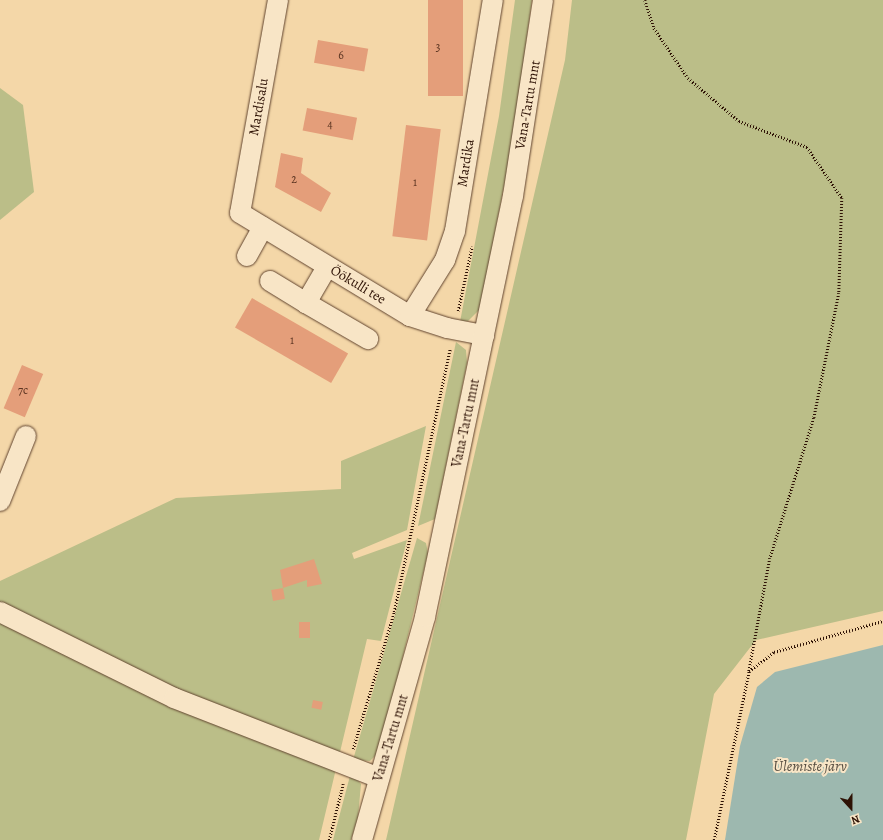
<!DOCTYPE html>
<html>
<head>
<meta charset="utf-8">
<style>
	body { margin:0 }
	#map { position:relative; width:883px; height:840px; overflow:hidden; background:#f4d7a8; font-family:Alegreya,serif }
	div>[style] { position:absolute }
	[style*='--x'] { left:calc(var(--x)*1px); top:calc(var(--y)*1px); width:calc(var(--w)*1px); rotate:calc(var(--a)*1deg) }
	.green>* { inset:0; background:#bbbe88 }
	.water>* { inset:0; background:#9db8af }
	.building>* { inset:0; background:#e49e7a; transform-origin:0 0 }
	.path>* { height:2.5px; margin-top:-1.25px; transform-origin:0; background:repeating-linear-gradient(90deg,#2e1205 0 1px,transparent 0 3px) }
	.roads { filter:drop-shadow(0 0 1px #60432e) drop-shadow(0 0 1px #60432e) }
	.minor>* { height:20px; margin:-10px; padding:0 10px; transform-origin:10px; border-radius:10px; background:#f8e5c6 }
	span { translate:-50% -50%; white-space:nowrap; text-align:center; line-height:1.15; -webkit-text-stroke:4px #f8e5c6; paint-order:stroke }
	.number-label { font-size:12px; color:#5c3522 }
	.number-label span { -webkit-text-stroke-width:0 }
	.street-label { font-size:14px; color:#2e1205 }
	.water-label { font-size:15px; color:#554c40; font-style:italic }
	.north { position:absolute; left:831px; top:788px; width:40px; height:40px; -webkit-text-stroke:3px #f8e5c6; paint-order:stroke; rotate:159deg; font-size:11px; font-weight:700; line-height:16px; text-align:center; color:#2e1205 }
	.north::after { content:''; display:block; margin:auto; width:14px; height:18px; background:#2e1205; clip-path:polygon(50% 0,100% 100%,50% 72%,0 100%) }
</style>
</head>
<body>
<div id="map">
	<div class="green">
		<i style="clip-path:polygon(515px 0,532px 0,512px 145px,480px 309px,468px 321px,460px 322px,499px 116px)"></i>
		<i style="clip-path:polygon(572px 0,883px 0,883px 611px,756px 640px,714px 694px,686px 840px,386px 840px,565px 60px)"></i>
		<i style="clip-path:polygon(0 88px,23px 105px,34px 192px,0 220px)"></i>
		<i style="clip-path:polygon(456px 342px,466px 350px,467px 363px,435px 519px,418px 526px)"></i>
		<i style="clip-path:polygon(426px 426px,407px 530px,352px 553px,354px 559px,407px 540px,381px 641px,367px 639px,319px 840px,0 840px,0 581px,176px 498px,341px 489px,341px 461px)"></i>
		<i style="clip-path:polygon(417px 538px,426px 543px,428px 553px,393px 697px,376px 755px,370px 761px,353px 760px)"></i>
		<i style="clip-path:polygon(351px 772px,361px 784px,358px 817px,351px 840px,333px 840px)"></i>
	</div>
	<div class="water">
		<i style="clip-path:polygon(883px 645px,883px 840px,725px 840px,740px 746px,757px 687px,775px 672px)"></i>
	</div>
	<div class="building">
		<i style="left:428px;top:0;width:35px;height:96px"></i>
		<i style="left:318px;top:40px;width:51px;height:23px;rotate:10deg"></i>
		<i style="left:307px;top:108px;width:51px;height:23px;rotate:11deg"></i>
		<i style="left:406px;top:125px;width:35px;height:112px;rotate:7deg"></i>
		<i style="clip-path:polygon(281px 153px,303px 158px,301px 173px,331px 193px,321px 212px,275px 187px)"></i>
		<i style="left:252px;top:298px;width:111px;height:34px;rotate:30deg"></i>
		<i style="left:22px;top:365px;width:23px;height:47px;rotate:23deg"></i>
		<i style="clip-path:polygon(314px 559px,322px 584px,307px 587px,307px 580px,283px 588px,280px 570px)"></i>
		<i style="left:283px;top:588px;width:11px;height:12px;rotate:80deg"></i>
		<i style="left:299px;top:622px;width:11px;height:16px"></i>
		<i style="left:313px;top:700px;width:10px;height:8px;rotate:11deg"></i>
	</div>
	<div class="path">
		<i style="--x:645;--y:0;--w:29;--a:72"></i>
		<i style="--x:654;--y:28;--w:60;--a:55.8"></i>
		<i style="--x:688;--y:78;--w:67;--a:40.1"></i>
		<i style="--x:739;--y:121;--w:73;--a:20.9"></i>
		<i style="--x:807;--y:147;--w:62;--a:55.5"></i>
		<i style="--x:842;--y:198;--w:95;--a:91.8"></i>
		<i style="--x:839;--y:293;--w:127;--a:101.3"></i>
		<i style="--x:814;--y:418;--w:147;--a:107.4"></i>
		<i style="--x:770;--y:558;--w:115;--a:100.5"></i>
		<i style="--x:458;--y:311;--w:66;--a:-77.8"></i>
		<i style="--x:353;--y:749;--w:143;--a:-73.3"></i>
		<i style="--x:394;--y:612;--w:270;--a:-78"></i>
		<i style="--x:329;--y:840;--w:58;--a:-76"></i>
		<i style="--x:714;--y:840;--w:173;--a:-78.3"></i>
		<i style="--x:749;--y:671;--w:31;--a:-37"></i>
		<i style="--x:774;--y:652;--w:113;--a:-15.9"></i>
	</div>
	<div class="roads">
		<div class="minor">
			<i style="--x:278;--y:0;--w:216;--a:100.1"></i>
			<i style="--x:240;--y:213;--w:199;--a:31.2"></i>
			<i style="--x:410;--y:316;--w:39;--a:18"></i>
			<i style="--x:447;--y:328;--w:38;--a:11"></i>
			<i style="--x:247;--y:256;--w:33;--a:-61"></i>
			<i style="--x:327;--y:267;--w:42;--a:120.3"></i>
			<i style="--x:306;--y:303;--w:72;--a:30.1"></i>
			<i style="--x:270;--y:281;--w:42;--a:31.4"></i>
			<i style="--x:410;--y:316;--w:66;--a:-58"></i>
			<i style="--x:445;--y:260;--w:31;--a:-71"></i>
			<i style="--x:455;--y:231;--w:234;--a:-80.7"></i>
			<i style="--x:0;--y:501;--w:70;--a:-68.2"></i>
			<i style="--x:0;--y:612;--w:194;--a:26.3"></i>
			<i style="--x:174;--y:698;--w:220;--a:21.3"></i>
			<i style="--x:362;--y:840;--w:232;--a:-74.2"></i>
			<i style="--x:425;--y:617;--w:430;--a:-78.2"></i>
			<i style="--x:513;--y:196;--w:198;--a:-81.3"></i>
		</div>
	</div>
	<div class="number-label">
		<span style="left:438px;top:48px">3</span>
		<span style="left:341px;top:56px">6</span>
		<span style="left:330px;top:125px">4</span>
		<span style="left:294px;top:180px">2</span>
		<span style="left:415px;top:183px">1</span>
		<span style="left:292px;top:341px">1</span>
		<span style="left:23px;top:391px">7c</span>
	</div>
	<div class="street-label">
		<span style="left:528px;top:105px;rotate:-80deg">Vana-Tartu mnt</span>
		<span style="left:259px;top:107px;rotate:-80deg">Mardisalu</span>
		<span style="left:466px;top:163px;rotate:-81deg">Mardika</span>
		<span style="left:358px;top:285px;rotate:31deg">Öökulli tee</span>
		<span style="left:466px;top:423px;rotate:-78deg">Vana-Tartu mnt</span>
		<span style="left:391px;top:738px;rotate:-73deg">Vana-Tartu mnt</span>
	</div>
	<div class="water-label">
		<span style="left:810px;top:767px">Ülemiste järv</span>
	</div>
	<div class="north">N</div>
</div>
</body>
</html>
